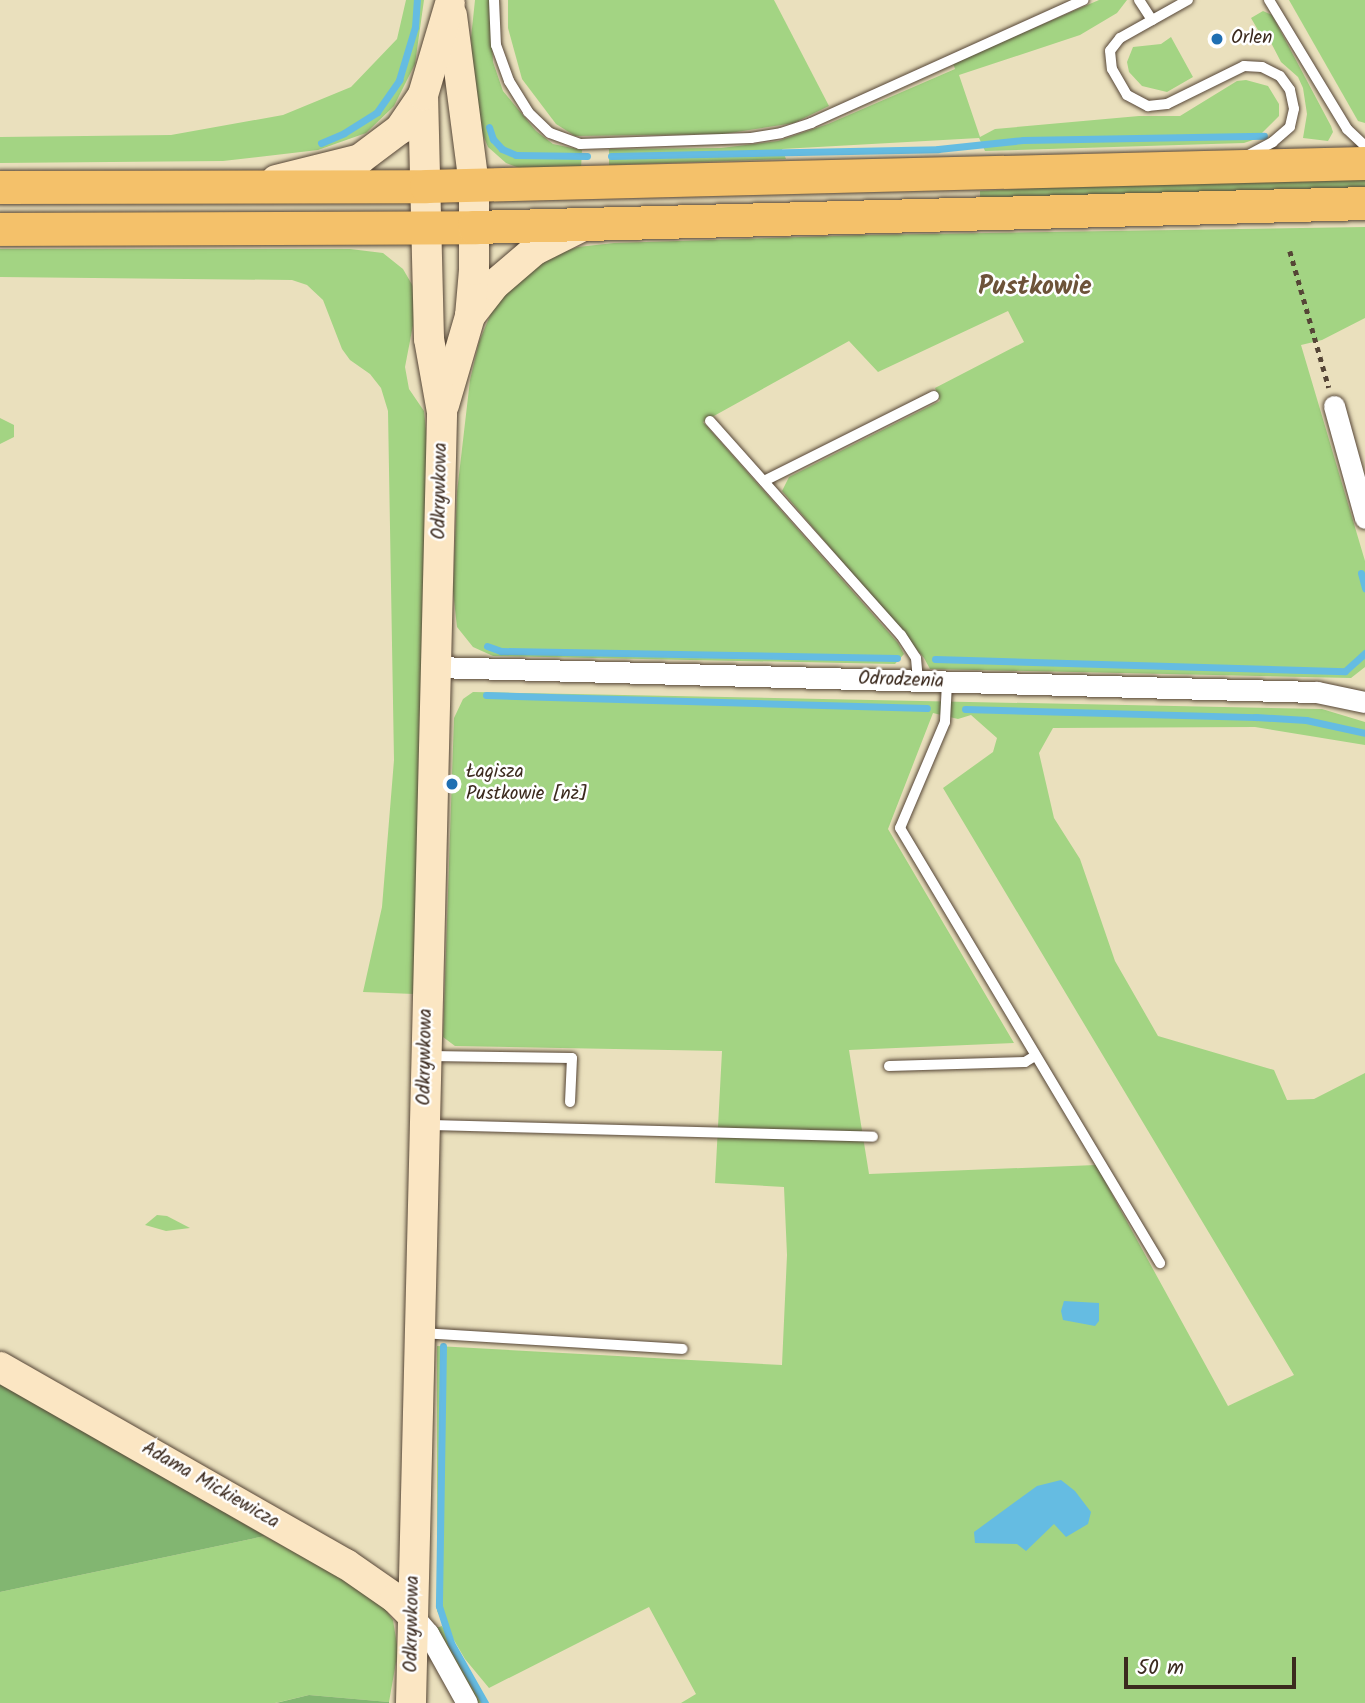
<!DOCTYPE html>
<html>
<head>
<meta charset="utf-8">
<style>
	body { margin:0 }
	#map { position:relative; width:1365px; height:1703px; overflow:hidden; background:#eae0bd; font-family:Kalam,sans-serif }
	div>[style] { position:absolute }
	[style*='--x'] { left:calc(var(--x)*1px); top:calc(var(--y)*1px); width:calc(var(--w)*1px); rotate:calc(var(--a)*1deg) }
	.green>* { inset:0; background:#a3d483 }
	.forest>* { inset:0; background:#82b671 }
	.water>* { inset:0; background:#65bce2 }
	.stream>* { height:7px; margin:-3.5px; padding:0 3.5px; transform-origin:3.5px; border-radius:3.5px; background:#65bce2 }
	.path>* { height:4.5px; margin-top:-2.25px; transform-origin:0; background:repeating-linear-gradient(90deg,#554536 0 5px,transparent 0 10px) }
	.roads { filter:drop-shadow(0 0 2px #554536) drop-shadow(0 0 2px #554536) }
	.lane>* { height:10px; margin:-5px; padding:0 5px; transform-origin:5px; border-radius:5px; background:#fff }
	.street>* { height:21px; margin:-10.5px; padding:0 10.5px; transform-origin:10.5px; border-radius:10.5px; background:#fff }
	.secondary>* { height:30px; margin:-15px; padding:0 15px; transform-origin:15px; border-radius:15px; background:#fbe6c3 }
	.primary>* { height:33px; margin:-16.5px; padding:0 16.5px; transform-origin:16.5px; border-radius:16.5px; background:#f4c16a }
	.dots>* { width:19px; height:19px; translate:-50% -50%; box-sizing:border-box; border:4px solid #fff; border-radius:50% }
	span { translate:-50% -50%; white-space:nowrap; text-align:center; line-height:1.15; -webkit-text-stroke:5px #fff; paint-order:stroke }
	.poi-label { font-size:19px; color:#3b2a1e }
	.left { translate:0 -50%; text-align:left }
	.street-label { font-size:19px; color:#3b2a1e }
	.district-label { font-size:26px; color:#6d5339; font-weight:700 }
	.scale { position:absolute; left:1124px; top:1657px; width:172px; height:32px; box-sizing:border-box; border:4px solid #3b2a1e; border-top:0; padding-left:9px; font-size:21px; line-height:24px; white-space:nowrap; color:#3b2a1e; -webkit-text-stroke:5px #fff; paint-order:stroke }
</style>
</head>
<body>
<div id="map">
	<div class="green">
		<i style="clip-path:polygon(406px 0,424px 0,415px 64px,394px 106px,366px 133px,318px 150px,223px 161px,0 163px,0 137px,171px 135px,283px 115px,351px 87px,397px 39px)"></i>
		<i style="clip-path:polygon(475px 0,490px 0,493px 62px,503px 91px,536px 131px,553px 144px,582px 150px,581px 169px,522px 169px,506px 163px,488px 147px,476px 118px,471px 38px)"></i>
		<i style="clip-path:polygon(508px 0,774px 0,829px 106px,794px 123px,723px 134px,575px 136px,556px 124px,522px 79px,508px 28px)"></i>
		<i style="clip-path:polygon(1099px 0,1127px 0,1117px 13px,1080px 35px,959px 75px,980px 137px,995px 129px,1139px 116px,1180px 116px,1237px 81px,1246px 80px,1268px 86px,1279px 104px,1279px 116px,1256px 139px,1244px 143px,985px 151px,979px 138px,782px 149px,786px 159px,609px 165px,609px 149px,721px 148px,778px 141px,828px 124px,955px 69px,953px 63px)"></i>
		<i style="clip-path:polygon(1289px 0,1365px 0,1365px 123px,1358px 121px)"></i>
		<i style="clip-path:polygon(1263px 11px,1272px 15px,1331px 126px,1333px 132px,1328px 141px,1303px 138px,1307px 114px,1303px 88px,1298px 77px,1281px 62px,1267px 35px,1262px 37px,1251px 18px)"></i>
		<i style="clip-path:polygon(1171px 37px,1193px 77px,1167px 92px,1142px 86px,1129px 72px,1127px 62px,1133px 47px,1161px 44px)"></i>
		<i style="clip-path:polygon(1365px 178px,1365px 192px,980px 199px,980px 191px,1133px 183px)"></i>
		<i style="clip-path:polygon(1365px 227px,1365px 318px,1322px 340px,1301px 345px,1365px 561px,1365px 667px,1351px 678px,930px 669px,924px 658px,782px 491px,789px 477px,940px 401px,935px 388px,1024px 342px,1008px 311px,878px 372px,849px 341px,703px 422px,898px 643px,904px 654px,895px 664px,493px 656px,473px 647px,457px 627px,453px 591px,457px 492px,470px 380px,479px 342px,494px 306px,510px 285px,554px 255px,578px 247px,614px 243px,863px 235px)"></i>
		<i style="clip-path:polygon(0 249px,350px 249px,383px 253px,403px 269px,414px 288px,414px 320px,405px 367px,409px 389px,424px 411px,427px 440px,414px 994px,363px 992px,382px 907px,394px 760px,388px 411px,381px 388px,370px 374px,350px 360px,342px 349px,323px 300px,307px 285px,292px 280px,0 277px)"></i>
		<i style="clip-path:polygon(0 418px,14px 425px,14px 437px,0 444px)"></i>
		<i style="clip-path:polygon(evenodd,473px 692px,1322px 709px,1365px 722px,1365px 745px,1255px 727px,1053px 728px,1039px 753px,1054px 818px,1080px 859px,1115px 961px,1158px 1036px,1274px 1070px,1287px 1100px,1314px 1099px,1365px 1073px,1365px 1703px,681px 1703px,696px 1694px,649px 1607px,489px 1688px,465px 1659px,437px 1611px,437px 1346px,782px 1365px,787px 1255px,784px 1187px,715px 1183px,722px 1051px,455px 1046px,443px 1037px,454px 718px,463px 699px,473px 692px,933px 713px,958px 719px,971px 715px,997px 738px,993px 752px,943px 788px,1294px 1375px,1228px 1406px,1096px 1165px,869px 1174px,849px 1050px,1014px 1043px,888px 829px,933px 713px)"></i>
		<i style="clip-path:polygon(157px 1215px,167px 1216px,190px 1228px,166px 1231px,145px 1225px)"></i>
		<i style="clip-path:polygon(265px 1536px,349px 1582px,382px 1605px,393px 1620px,398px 1651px,389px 1702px,309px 1695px,275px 1703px,0 1703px,0 1592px)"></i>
		<i style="clip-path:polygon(442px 1626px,460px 1662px,484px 1703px,478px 1703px,450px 1654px,436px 1628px)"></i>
	</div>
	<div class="forest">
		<i style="clip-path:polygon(0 1382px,265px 1536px,0 1592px)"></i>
		<i style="clip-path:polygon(309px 1695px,389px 1702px,389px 1703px,276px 1703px)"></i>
	</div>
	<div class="water">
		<i style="clip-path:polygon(1064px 1301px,1099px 1303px,1099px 1321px,1095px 1326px,1063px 1320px,1061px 1311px)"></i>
		<i style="clip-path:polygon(1061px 1480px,1075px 1491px,1091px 1512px,1088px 1524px,1066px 1537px,1054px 1524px,1026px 1551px,1017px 1544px,975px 1543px,974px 1532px,1037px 1486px)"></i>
	</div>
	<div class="stream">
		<i style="--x:489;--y:127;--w:13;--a:72"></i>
		<i style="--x:493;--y:139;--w:13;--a:48"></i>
		<i style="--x:502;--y:149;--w:15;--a:23"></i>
		<i style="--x:516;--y:155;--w:71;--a:0.8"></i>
		<i style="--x:321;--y:143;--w:25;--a:-23"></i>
		<i style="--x:344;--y:133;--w:39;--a:-32"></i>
		<i style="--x:377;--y:112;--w:39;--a:-55"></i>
		<i style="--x:399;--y:80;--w:55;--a:-73.2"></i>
		<i style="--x:415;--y:27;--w:27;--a:-86"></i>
		<i style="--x:611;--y:156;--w:327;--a:-1.2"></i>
		<i style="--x:938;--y:149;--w:85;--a:-6"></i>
		<i style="--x:1023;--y:140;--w:241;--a:-1"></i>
		<i style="--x:1361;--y:573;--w:16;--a:75"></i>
		<i style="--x:487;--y:646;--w:15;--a:20"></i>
		<i style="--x:501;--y:651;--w:396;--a:1"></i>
		<i style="--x:935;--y:659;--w:410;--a:1.7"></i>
		<i style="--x:1345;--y:671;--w:27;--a:-42"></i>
		<i style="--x:486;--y:695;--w:441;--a:1.7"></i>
		<i style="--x:965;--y:709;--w:291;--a:1.6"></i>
		<i style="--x:1256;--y:717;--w:50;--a:3.4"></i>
		<i style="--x:1306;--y:720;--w:60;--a:12.4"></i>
		<i style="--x:443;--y:1346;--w:260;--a:90.9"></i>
		<i style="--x:439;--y:1606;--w:39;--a:72"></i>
		<i style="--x:451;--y:1643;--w:69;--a:60.5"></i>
	</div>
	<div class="path">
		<i style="--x:1290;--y:251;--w:142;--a:74.1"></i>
	</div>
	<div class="roads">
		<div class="lane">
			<i style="--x:494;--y:0;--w:45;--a:87.5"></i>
			<i style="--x:496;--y:45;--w:38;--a:70"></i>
			<i style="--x:509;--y:81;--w:36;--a:58"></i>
			<i style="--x:528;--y:112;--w:30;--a:44"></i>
			<i style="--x:550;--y:133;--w:32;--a:20"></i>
			<i style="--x:580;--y:144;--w:171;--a:-2"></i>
			<i style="--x:751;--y:138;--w:30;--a:-9"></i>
			<i style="--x:781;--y:133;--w:32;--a:-18"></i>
			<i style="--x:811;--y:123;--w:299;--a:-24.3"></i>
			<i style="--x:1139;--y:0;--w:24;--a:57"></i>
			<i style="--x:1188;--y:0;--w:78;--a:150.8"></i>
			<i style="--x:1120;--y:38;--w:16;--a:128"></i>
			<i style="--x:1110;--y:51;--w:18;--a:84"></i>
			<i style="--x:1112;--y:69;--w:30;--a:60"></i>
			<i style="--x:1127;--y:95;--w:24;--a:28"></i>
			<i style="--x:1148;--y:106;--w:19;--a:-6"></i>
			<i style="--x:1167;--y:104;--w:86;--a:-26.3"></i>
			<i style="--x:1244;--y:66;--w:18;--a:3"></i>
			<i style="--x:1262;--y:67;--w:20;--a:27"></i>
			<i style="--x:1280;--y:76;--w:17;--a:54"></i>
			<i style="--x:1290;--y:90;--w:19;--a:78"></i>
			<i style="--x:1294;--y:109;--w:18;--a:103"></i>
			<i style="--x:1290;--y:127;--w:23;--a:139"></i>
			<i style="--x:1273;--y:142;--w:26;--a:152"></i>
			<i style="--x:1269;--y:0;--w:151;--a:58.8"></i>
			<i style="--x:1347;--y:129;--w:25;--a:43"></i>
			<i style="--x:710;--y:421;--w:287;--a:48.3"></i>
			<i style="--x:901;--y:635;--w:27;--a:57"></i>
			<i style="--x:916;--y:658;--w:24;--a:85"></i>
			<i style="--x:764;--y:481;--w:190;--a:-26.6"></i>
			<i style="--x:947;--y:683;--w:39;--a:93"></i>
			<i style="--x:945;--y:722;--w:115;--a:113"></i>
			<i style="--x:900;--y:828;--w:507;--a:59.13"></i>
			<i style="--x:429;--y:1056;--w:143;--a:0.8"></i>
			<i style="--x:572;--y:1058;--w:44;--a:92.6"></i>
			<i style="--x:889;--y:1066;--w:136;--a:-1.7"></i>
			<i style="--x:1025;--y:1062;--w:12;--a:-31"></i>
			<i style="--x:427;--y:1125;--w:446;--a:1.5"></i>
			<i style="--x:422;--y:1333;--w:261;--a:3.5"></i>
		</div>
		<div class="street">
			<i style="--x:1334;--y:406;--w:116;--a:74.5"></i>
			<i style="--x:436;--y:667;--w:881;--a:1.63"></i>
			<i style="--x:1317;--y:692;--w:49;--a:11.8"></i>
			<i style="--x:413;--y:1616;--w:23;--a:49"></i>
			<i style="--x:428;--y:1633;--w:80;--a:60.9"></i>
		</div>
		<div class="secondary">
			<i style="--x:276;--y:180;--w:87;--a:-14"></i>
			<i style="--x:360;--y:159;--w:50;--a:-36.9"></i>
			<i style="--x:400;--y:129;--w:41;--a:-55.9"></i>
			<i style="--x:470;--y:316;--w:39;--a:-52"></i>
			<i style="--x:494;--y:285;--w:54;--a:-40.5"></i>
			<i style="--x:535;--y:250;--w:58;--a:-26.6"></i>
			<i style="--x:444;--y:405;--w:93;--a:-73.7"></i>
			<i style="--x:470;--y:316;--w:46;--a:-85"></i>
			<i style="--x:474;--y:270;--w:85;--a:-90"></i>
			<i style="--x:474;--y:185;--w:171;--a:-97.4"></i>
			<i style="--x:0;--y:1367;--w:398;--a:29.7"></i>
			<i style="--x:346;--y:1564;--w:60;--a:34.8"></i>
			<i style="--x:395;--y:1598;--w:25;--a:45"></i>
			<i style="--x:411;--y:1703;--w:1291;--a:-88.62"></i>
			<i style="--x:442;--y:412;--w:74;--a:-100.1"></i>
			<i style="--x:429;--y:339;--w:244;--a:-91.4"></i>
			<i style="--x:423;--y:95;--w:95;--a:-73.5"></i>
		</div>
		<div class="primary">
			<i style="--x:0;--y:187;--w:426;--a:-0.1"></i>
			<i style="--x:426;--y:186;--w:939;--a:-1.4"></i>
			<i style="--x:0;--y:229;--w:474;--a:-0.2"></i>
			<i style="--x:474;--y:227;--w:891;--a:-1.54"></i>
		</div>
	</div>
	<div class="dots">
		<i style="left:1217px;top:39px;background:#1f6fb2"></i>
		<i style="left:452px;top:784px;background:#1f6fb2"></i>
	</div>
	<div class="poi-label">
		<span class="left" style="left:1231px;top:39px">Orlen</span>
		<span class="left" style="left:466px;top:784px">Łagisza<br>Pustkowie [nż]</span>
	</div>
	<div class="street-label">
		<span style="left:441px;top:491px;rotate:-89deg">Odkrywkowa</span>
		<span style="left:901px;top:681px;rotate:2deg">Odrodzenia</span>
		<span style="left:426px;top:1057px;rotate:-89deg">Odkrywkowa</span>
		<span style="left:210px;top:1486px;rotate:30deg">Adama Mickiewicza</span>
		<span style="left:413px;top:1624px;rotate:-89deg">Odkrywkowa</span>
	</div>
	<div class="district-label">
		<span style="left:1035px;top:288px">Pustkowie</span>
	</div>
	<div class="scale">50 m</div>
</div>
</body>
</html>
